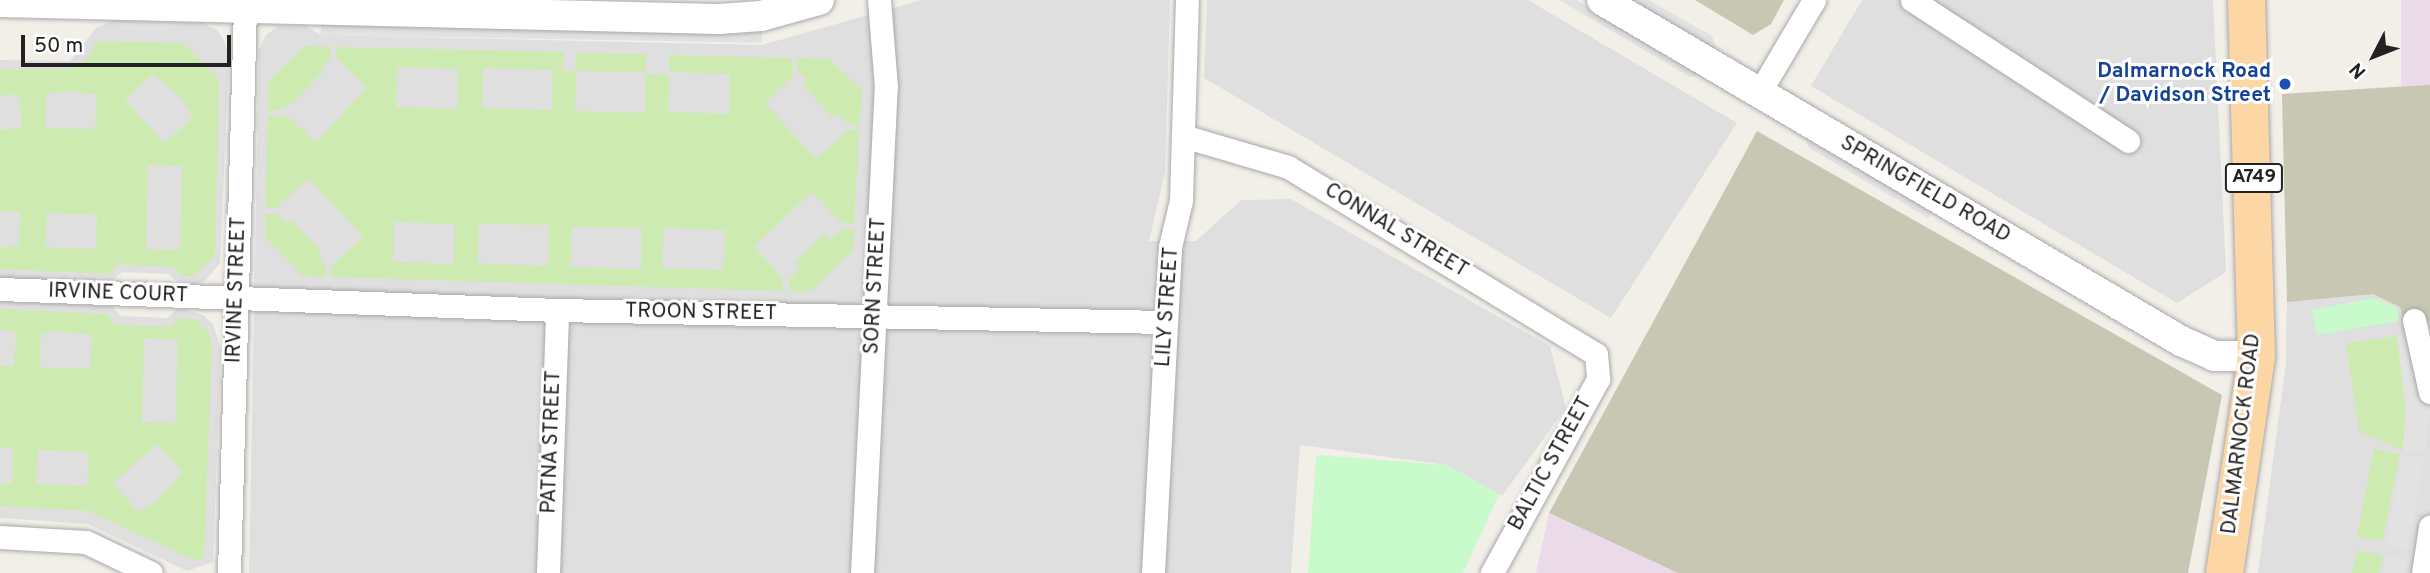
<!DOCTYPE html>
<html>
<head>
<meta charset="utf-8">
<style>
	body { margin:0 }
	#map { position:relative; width:2430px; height:573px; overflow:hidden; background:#f2efe9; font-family:Overpass,sans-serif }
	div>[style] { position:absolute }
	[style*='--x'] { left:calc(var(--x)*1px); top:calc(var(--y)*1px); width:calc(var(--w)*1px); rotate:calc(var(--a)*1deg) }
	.residential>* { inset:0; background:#e0dfdf }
	.industrial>* { inset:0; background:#ebdbe8; transform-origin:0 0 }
	.construction>* { inset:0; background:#c7c7b4 }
	.grass>* { inset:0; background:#cdebb0; transform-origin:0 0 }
	.park>* { inset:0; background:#c8facc }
	.parking>* { inset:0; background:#e2e2e2; transform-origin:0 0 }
	.roads { filter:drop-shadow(0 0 2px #a9a9a9) drop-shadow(0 0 2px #a9a9a9) }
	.minor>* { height:23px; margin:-11.5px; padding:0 11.5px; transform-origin:11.5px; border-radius:11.5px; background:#fff }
	.tertiary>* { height:30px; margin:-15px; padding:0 15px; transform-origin:15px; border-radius:15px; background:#fff }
	.primary>* { height:37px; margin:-18.5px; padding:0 18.5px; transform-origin:18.5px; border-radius:18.5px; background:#fcd6a4 }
	.dots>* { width:19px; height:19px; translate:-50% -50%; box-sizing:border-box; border:4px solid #fff; border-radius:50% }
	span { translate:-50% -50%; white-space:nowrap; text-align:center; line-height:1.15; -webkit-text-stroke:6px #fff; paint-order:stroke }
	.shield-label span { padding:2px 5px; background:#fff; border:2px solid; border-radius:5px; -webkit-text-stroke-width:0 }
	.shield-label { font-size:19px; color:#222; font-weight:700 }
	.transit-label { font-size:21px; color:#164399; font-weight:700 }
	.right { translate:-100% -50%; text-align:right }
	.street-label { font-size:21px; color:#222 }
	.north { position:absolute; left:2339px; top:21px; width:70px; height:70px; -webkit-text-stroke:5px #fff; paint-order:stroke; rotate:228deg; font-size:19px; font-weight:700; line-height:28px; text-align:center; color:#222 }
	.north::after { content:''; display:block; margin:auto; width:24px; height:32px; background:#222; clip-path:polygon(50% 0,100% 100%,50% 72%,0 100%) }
	.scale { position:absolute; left:21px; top:35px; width:210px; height:32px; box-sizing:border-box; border:4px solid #222; border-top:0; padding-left:9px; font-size:21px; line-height:24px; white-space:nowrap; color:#222; -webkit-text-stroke:5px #fff; paint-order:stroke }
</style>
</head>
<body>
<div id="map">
	<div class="residential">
		<i style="clip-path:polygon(921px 0,1170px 0,1165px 172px,1149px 241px,1196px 241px,1241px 200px,1291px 199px,1550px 346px,1566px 408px,1502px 496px,1447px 465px,1300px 445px,1291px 573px,249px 573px,259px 50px,266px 35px,279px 26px,304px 25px,321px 35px,762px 45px)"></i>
		<i style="clip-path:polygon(1207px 0,1528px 0,1737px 123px,1611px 318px,1204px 78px)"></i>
		<i style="clip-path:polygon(1862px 0,2213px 0,2226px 272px,2177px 303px,1811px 86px)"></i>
		<i style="clip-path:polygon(114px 20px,124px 30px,170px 30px,178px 22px,203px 23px,217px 30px,224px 40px,229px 58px,220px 263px,205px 281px,195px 285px,179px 284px,169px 274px,122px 272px,111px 282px,0 278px,0 60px,70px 61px,96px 28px)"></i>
		<i style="clip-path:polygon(2430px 84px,2430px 573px,2258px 573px,2286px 363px,2288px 217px,2282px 94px)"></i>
		<i style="clip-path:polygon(0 301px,112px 306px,121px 316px,167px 318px,178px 309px,187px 310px,203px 315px,213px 324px,221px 350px,213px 562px,187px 571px,88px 524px,0 518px)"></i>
	</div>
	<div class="industrial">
		<i style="left:2401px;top:0;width:29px;height:90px"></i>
		<i style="clip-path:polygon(1549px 513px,1678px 573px,1536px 573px)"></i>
	</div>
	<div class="construction">
		<i style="clip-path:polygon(1695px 0,1784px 0,1771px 24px,1753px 35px)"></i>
		<i style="clip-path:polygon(2430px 85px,2430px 322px,2403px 318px,2400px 307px,2373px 294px,2287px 302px,2282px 94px)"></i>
		<i style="clip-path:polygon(1757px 131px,2222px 395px,2188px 573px,1678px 573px,1549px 513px)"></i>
	</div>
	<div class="grass">
		<i style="clip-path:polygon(evenodd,96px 41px,183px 43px,219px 79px,215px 255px,194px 276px,182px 276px,172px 267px,119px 264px,109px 274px,0 269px,0 248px,19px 246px,20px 212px,0 211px,0 130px,22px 128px,19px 94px,0 96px,0 69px,71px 69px,89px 57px,96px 41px,153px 74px,181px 98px,193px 117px,165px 143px,125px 100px,153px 74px,96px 41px,67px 91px,96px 95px,95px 129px,45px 128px,46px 94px,67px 91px,96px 41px,148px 165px,182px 166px,180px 250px,146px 249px,148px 165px,96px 41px,47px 213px,97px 215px,96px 249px,45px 247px,47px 213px)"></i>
		<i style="clip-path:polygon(305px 46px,330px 47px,331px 58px,321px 68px,324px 71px,294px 102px,281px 110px,268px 110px,269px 80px)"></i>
		<i style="clip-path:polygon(evenodd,336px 47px,564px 52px,563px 70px,575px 71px,576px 53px,646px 54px,646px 72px,576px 71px,575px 111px,609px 112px,645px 113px,645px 74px,669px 75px,668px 112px,729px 114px,730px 74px,669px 72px,669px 55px,792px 58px,794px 75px,765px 103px,816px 159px,849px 130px,859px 130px,854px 224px,842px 223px,812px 192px,754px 246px,783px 279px,783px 291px,331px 277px,331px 267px,363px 237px,312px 182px,307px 179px,276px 208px,265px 208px,268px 115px,289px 117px,315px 142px,367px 88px,336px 57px,336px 47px,397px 67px,458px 69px,457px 109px,396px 107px,397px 67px,336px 47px,483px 68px,552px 70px,552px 110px,482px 108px,483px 68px,336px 47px,394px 222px,455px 224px,453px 264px,393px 262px,394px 222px,336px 47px,479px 224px,549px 225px,548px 266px,478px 263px,479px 224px,336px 47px,572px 227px,642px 228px,641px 269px,571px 267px,572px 227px,336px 47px,664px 228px,725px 230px,723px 270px,662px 268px,664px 228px)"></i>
		<i style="clip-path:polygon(797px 58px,829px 59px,862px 89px,859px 125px,848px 124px,838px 114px,833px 118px,802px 85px,807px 80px,797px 69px)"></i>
		<i style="clip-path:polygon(265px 214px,277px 214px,286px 223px,291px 219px,321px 251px,317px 256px,326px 266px,326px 277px,303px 276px,265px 237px)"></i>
		<i style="clip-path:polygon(843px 228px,854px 229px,853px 251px,810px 291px,789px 291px,789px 279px,801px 268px,795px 262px,825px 234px,831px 240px)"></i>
		<i style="clip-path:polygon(evenodd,0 309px,106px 314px,116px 325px,124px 325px,170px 327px,181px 318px,194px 319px,207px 330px,212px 345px,204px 557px,196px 561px,88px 511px,0 506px,0 484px,12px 483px,13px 449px,0 448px,0 366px,14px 366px,16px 333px,0 329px,0 309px,55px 331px,92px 335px,90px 369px,40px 367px,41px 334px,55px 331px,0 309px,144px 338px,178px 340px,175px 423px,142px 422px,144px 338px,0 309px,157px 444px,183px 472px,155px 502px,138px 512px,113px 483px,157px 444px,0 309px,38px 450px,88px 452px,87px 486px,36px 484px,38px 450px)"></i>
		<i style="clip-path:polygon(2397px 336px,2406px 409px,2403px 451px,2359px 431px,2346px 343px)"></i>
		<i style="left:2374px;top:449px;width:26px;height:89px;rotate:11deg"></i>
		<i style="clip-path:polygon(2357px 550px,2383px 555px,2379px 573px,2352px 573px)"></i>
	</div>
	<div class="park">
		<i style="clip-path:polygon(2374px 298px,2397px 308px,2399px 321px,2317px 335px,2312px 310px)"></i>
		<i style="clip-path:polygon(1316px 455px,1447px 465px,1499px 494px,1463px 573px,1308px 573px)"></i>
	</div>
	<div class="parking">
		<i style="clip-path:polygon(1559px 0,1576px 0,1702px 74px,1690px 77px)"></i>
		<i style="clip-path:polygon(1626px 0,1649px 0,1712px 36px,1718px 52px)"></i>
		<i style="clip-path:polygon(114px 20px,178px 22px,170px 30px,124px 30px)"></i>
		<i style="left:321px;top:23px;width:441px;height:12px;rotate:1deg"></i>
		<i style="clip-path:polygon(1803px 133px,1933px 208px,1928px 218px,1809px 148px)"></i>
		<i style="clip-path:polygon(2417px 334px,2430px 410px,2425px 453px,2403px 449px,2406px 409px,2397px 336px)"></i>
		<i style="left:2402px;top:454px;width:22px;height:93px;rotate:10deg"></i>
		<i style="clip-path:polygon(2386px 556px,2407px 560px,2404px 573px,2383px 573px)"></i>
	</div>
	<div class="roads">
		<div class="minor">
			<i style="--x:1912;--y:0;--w:258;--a:33.1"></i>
			<i style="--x:1759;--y:93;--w:108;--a:-59.4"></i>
			<i style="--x:1183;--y:136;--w:109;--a:16.4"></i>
			<i style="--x:1288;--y:167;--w:360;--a:31.3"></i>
			<i style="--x:1596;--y:354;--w:25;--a:85"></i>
			<i style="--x:1598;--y:379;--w:221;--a:118.7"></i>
			<i style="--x:0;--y:289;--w:557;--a:2.16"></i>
			<i style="--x:557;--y:310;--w:608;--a:1.13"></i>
			<i style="--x:2414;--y:320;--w:74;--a:77.5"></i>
			<i style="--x:0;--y:537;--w:86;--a:3.3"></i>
			<i style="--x:86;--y:542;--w:72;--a:25.5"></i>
			<i style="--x:229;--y:573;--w:566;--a:-88.38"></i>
			<i style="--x:548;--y:573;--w:263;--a:-88"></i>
			<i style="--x:862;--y:573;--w:487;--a:-87.2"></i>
			<i style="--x:886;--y:87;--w:87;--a:-94.6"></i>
			<i style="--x:1153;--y:573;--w:326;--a:-87"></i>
			<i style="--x:1170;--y:247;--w:48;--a:-76.8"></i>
			<i style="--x:1181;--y:200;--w:200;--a:-88.3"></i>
			<i style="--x:2423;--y:573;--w:47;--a:-81.3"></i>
		</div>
		<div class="tertiary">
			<i style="--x:1602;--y:0;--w:672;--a:30.5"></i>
			<i style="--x:2181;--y:341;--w:36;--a:24"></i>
			<i style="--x:2214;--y:356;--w:42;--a:0"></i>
			<i style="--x:0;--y:2;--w:719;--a:1.35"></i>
			<i style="--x:719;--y:19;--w:42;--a:-4.1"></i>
			<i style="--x:761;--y:16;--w:60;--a:-15.4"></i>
		</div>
		<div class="primary">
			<i style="--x:2224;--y:573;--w:219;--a:-81.6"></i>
			<i style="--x:2256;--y:356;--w:356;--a:-91.6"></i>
		</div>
	</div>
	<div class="dots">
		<i style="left:2285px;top:84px;background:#1a4fb4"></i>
	</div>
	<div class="shield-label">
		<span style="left:2254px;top:178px">A749</span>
	</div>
	<div class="transit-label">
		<span class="right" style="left:2271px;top:84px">Dalmarnock Road<br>/ Davidson Street</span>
	</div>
	<div class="street-label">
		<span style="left:1925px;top:190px;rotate:30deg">SPRINGFIELD ROAD</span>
		<span style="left:1396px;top:231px;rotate:31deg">CONNAL STREET</span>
		<span style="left:876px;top:286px;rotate:-87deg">SORN STREET</span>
		<span style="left:237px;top:290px;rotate:-88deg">IRVINE STREET</span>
		<span style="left:118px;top:294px;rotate:2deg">IRVINE COURT</span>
		<span style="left:1168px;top:307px;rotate:-86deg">LILY STREET</span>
		<span style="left:701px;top:313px;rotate:1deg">TROON STREET</span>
		<span style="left:2242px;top:434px;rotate:-83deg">DALMARNOCK ROAD</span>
		<span style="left:552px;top:442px;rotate:-88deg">PATNA STREET</span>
		<span style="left:1551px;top:464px;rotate:-61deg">BALTIC STREET</span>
	</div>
	<div class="north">N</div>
	<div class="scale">50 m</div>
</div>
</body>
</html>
